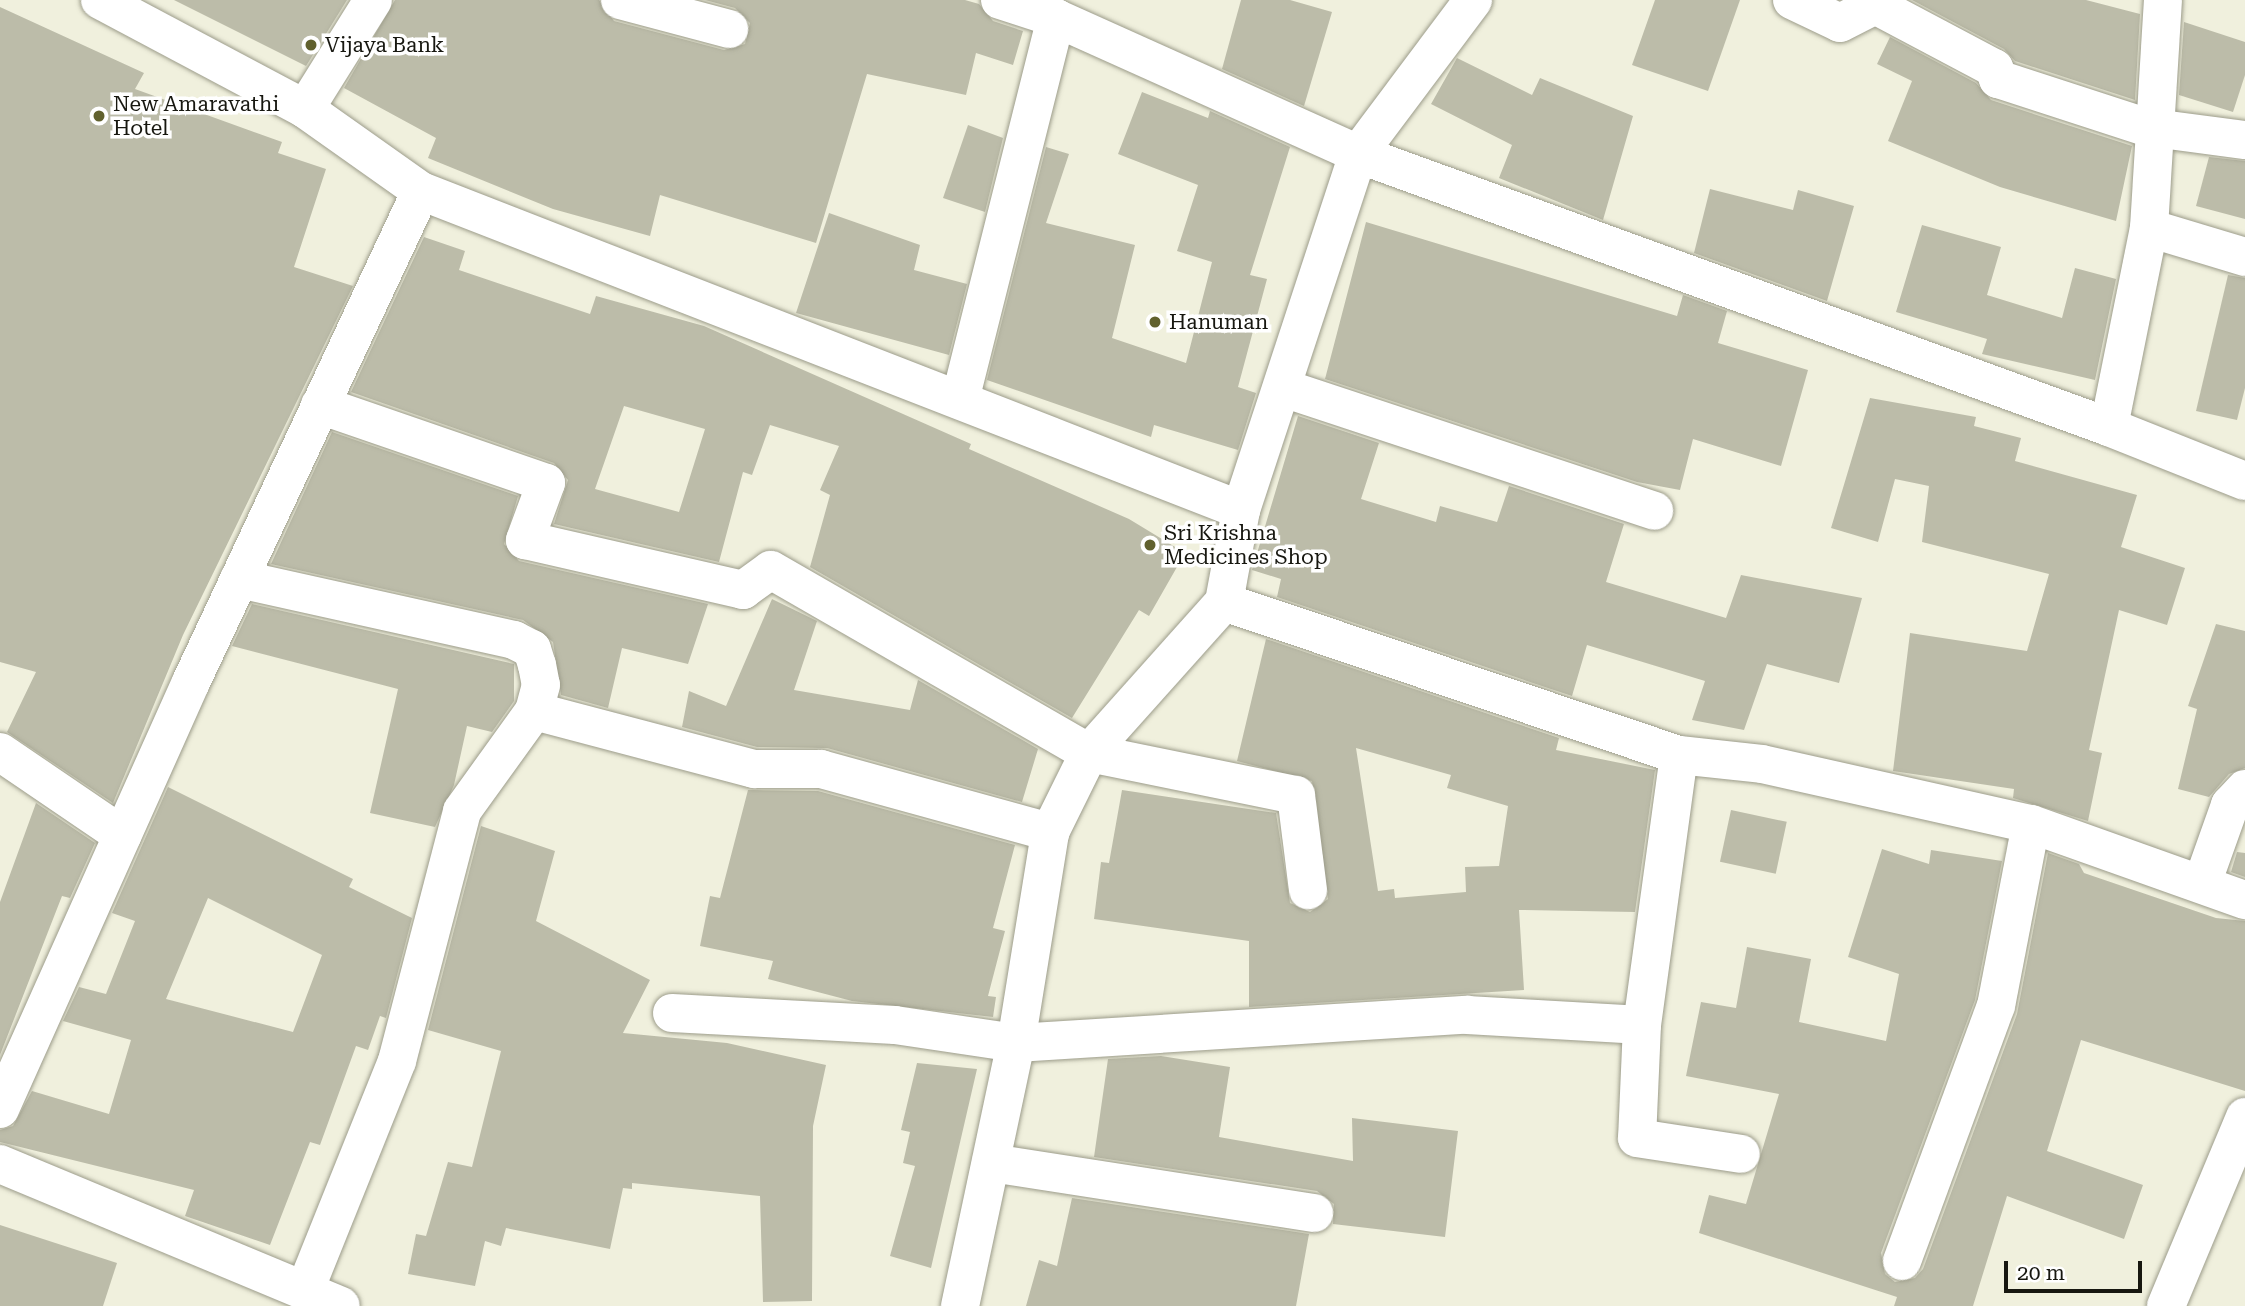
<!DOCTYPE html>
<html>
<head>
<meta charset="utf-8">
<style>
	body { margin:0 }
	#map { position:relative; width:2245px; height:1306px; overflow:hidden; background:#f0f0dd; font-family:"Roboto Serif",serif }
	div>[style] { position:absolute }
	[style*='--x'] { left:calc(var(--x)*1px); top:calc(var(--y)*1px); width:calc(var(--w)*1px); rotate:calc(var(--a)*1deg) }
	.building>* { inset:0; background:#bcbca9; transform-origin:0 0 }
	.roads { filter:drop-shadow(0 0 2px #9c9c8a) drop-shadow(0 0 2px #9c9c8a) }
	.minor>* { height:38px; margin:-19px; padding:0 19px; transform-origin:19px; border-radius:19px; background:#fff }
	.dots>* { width:19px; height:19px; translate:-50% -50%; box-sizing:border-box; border:4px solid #fff; border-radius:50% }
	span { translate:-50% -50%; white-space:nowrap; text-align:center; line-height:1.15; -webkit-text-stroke:7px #fff; paint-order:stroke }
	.poi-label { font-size:21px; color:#171710 }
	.left { translate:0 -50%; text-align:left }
	.scale { position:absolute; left:2004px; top:1261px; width:138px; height:32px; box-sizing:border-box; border:4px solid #171710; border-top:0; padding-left:9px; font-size:21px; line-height:24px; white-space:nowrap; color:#171710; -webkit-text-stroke:5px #fff; paint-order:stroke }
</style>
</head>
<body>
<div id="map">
	<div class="building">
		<i style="clip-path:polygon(174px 0,347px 0,306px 66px)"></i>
		<i style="clip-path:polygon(395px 0,599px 0,614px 21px,724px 50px,745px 44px,750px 23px,735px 8px,705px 0,965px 0,979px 4px,993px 21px,1023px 31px,1013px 65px,976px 53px,966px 95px,867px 74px,816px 243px,660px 195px,650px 236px,553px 209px,428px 158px,436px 138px,344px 88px)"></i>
		<i style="clip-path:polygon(1241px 0,1290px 0,1332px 12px,1304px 106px,1222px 69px)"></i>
		<i style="clip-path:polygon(1655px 0,1740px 0,1708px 91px,1632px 65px)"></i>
		<i style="clip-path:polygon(1912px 0,2086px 0,2140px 14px,2135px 100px,2015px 61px,2004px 49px)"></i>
		<i style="clip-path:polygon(0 7px,144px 73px,135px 89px,282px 142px,278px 153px,326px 169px,294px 267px,353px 286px,183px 635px,113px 803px,7px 732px,36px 672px,0 662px)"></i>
		<i style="clip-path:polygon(2184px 22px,2245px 42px,2245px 75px,2233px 112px,2179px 95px)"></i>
		<i style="clip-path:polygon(1890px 37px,1976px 83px,1991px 100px,2132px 146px,2116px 221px,2000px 187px,1888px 141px,1912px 81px,1877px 64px)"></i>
		<i style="clip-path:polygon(1457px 58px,1532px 95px,1540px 78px,1633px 116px,1603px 220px,1499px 178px,1512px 145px,1431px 104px)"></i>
		<i style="clip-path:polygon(1142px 92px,1208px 118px,1210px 111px,1290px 147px,1250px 275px,1267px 279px,1238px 387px,1256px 393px,1238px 450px,1154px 425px,1151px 437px,987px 380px,1046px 147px,1069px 154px,1046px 223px,1135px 245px,1112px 338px,1186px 363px,1212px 262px,1177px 251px,1198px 185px,1118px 154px)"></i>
		<i style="clip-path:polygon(968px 125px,1003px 138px,985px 212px,943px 198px)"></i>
		<i style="clip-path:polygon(2209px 157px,2245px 161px,2245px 219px,2196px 206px)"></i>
		<i style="clip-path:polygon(1710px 189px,1793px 210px,1798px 190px,1854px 206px,1827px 301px,1694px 253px)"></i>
		<i style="clip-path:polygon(829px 213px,920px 245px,914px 270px,967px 284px,949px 355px,796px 313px)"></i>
		<i style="clip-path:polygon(1366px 222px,1677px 316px,1683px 295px,1727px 311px,1718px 343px,1808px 370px,1781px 466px,1693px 439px,1680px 490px,1637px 482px,1325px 379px)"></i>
		<i style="clip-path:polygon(1922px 225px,2001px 247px,1987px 295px,2062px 318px,2075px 268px,2116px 279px,2095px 380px,1982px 354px,1987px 339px,1896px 312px)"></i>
		<i style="clip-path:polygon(evenodd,424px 237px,465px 251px,459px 270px,590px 314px,596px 296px,704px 326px,971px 444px,969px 449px,1129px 519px,1185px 553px,1149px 616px,1139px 610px,1072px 718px,810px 567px,830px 495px,820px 490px,839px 446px,770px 425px,752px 475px,743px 472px,719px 562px,554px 524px,568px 480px,554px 463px,351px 392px,424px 237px,624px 406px,705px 429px,679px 512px,595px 489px,624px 406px)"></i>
		<i style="clip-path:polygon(2228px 275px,2245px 278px,2245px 388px,2237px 420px,2196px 411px)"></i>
		<i style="clip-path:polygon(1870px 398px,1976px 417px,1974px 426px,2021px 438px,2015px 461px,2137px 495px,2121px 547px,2185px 568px,2167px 625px,2119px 610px,2089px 750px,2102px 753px,2088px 821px,2013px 798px,2014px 789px,1893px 771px,1910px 633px,2027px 651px,2049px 574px,1922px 542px,1929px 486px,1895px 479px,1878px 542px,1831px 528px)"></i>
		<i style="clip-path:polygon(1298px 416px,1379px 443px,1361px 499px,1436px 522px,1440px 506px,1497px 522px,1509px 486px,1624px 524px,1606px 582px,1726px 618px,1741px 575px,1862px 598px,1839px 683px,1767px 664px,1744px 730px,1692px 720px,1705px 681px,1587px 645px,1572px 696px,1277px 597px,1281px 579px,1252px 570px)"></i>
		<i style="clip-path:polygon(332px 432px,518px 496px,504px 544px,519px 561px,708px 604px,688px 664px,622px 648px,608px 708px,561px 695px,553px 642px,523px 620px,271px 564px)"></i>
		<i style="clip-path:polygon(772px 599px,817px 621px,794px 690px,910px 710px,918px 680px,1038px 749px,1022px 802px,827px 748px,757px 747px,682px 727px,689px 691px,726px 706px)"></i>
		<i style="clip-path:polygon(252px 604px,514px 664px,514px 701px,492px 732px,467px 726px,454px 785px,435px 827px,370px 813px,398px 689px,232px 646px)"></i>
		<i style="clip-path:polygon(2216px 624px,2245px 631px,2245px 768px,2229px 774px,2209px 797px,2178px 789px,2197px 709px,2188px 706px)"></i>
		<i style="clip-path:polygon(evenodd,1266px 639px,1559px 738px,1556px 750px,1655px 770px,1635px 912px,1519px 910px,1524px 990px,1249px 1007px,1249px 941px,1094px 919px,1101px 862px,1109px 863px,1122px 790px,1276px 813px,1290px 903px,1310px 912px,1328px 899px,1312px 781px,1237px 761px,1266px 639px,1356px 748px,1451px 775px,1447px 788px,1508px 806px,1499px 866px,1465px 867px,1466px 892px,1395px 898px,1394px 889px,1378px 891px,1356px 748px)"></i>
		<i style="clip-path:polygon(evenodd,168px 787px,353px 879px,349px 887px,412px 918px,386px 1018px,380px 1016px,368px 1050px,356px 1046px,320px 1145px,310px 1142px,270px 1245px,185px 1216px,194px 1190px,0 1142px,0 1130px,13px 1126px,32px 1091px,109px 1114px,131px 1040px,63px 1021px,79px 987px,106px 994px,135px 921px,112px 913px,168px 787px,208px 898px,322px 955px,293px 1032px,166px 999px,208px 898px)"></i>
		<i style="clip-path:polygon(748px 790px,818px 791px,1015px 845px,993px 928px,1005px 931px,988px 996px,996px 997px,993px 1017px,852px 1001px,768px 979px,773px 961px,700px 946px,710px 896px,720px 898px)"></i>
		<i style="clip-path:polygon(36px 803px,95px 843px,70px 898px,62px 896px,0 1055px,0 902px)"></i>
		<i style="left:1731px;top:810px;width:57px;height:53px;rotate:12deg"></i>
		<i style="clip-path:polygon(481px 826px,555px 851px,536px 921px,650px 980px,623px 1033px,727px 1043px,826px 1065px,813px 1126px,812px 1301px,763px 1302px,760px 1196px,632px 1183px,632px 1189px,623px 1188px,610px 1249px,506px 1228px,501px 1246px,485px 1241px,475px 1286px,408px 1274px,416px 1234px,426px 1236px,448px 1162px,472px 1167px,501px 1051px,428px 1030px)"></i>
		<i style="clip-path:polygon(1882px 849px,1929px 864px,1931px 850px,2002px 861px,1975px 1000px,1881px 1253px,1885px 1274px,1895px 1282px,1915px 1278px,1923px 1269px,2017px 1014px,2048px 853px,2079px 864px,2084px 873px,2216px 918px,2245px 921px,2245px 1091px,2081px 1040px,2047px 1151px,2143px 1185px,2124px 1239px,2007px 1196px,1973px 1306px,1894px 1306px,1897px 1297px,1699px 1233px,1709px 1195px,1746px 1204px,1779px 1094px,1686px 1076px,1701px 1002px,1736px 1008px,1747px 947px,1811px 959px,1799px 1022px,1886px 1041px,1899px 974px,1848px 957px)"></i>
		<i style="clip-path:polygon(2237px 852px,2245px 853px,2245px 877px,2231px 872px)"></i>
		<i style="clip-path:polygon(1161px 1056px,1230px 1067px,1219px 1137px,1353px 1161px,1352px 1118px,1458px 1131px,1445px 1237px,1333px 1224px,1334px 1204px,1317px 1191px,1094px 1157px,1108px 1059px)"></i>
		<i style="clip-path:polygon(917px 1063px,977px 1069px,931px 1268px,890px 1256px,915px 1166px,903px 1163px,910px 1132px,901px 1130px)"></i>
		<i style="clip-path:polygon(1072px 1198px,1309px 1234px,1296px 1306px,1026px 1306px,1039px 1260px,1057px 1266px)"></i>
		<i style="clip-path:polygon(0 1225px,117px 1263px,103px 1306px,0 1306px)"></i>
	</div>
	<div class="roads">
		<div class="minor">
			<i style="--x:100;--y:0;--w:232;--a:28"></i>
			<i style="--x:305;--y:109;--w:142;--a:35.3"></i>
			<i style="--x:421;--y:191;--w:880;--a:21.26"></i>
			<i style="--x:620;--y:0;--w:113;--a:14.9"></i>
			<i style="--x:1000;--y:0;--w:59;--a:17.8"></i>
			<i style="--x:1792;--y:0;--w:53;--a:25.6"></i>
			<i style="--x:1840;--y:23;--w:39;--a:-27"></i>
			<i style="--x:1875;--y:5;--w:135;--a:27.9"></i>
			<i style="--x:1994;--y:68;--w:12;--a:70"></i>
			<i style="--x:1998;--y:79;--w:156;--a:18"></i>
			<i style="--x:2146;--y:127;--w:100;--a:7.5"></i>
			<i style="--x:305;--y:109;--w:128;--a:-58"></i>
			<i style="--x:2149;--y:228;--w:228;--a:-86.5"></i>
			<i style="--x:2245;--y:257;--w:100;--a:-163.2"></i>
			<i style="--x:2149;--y:228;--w:203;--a:101.4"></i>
			<i style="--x:2109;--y:427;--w:146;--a:21.7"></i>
			<i style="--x:1283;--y:388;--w:391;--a:18.3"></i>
			<i style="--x:960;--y:400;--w:394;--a:-75.9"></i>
			<i style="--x:1056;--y:18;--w:331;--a:24.2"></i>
			<i style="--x:1358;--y:154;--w:799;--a:19.98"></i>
			<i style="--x:320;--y:405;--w:239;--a:19"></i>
			<i style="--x:546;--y:483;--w:61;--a:110.2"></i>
			<i style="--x:525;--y:540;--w:224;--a:12.9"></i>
			<i style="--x:743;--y:590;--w:34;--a:-36"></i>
			<i style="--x:771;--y:570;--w:367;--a:29.9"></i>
			<i style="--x:1089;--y:753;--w:211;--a:11.5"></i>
			<i style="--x:1296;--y:795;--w:96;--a:82.8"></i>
			<i style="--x:239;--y:579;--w:282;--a:12.5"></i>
			<i style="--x:514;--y:640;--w:20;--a:27"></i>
			<i style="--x:532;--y:649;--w:17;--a:73"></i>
			<i style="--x:537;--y:665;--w:20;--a:79"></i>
			<i style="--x:541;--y:685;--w:27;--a:105"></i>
			<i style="--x:1224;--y:602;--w:480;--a:18.6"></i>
			<i style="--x:1679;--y:755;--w:83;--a:6.2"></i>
			<i style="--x:1762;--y:764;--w:276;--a:12.6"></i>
			<i style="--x:2031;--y:824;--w:227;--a:19.6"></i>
			<i style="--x:0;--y:752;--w:148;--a:34.2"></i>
			<i style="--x:1679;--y:755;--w:273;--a:97.8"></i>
			<i style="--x:1642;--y:1025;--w:113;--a:92.5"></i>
			<i style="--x:1637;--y:1138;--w:105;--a:8.7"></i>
			<i style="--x:2203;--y:881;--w:81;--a:-70.4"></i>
			<i style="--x:2230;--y:805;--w:22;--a:-47"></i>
			<i style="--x:672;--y:1013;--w:223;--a:3.1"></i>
			<i style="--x:895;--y:1025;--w:122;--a:8.5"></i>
			<i style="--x:1016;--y:1043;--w:452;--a:-3.6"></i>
			<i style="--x:1467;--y:1015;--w:175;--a:3.3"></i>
			<i style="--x:0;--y:1109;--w:468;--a:-65.9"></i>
			<i style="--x:191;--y:682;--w:542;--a:-64.9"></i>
			<i style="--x:991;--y:1163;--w:327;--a:8.8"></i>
			<i style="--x:0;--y:1164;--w:369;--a:22.6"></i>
			<i style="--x:1902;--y:1261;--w:272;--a:-69.8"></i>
			<i style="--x:1996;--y:1006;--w:185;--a:-79.1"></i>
			<i style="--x:305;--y:1290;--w:247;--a:-68.1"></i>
			<i style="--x:397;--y:1061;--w:258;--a:-75.4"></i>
			<i style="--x:462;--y:811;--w:123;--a:-54.2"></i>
			<i style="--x:534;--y:711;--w:228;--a:14.8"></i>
			<i style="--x:754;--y:769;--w:67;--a:0"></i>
			<i style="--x:821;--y:769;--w:238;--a:15.4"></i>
			<i style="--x:960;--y:1306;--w:269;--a:-78"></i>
			<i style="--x:1016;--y:1043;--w:214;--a:-80.8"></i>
			<i style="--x:1050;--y:832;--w:88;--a:-63.7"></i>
			<i style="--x:1089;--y:753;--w:203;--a:-48.2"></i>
			<i style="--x:1224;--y:602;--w:94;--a:-79.5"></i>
			<i style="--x:1241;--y:510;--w:375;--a:-71.8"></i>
			<i style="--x:1358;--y:154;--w:192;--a:-53.2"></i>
			<i style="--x:2166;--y:1306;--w:205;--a:-67.3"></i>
		</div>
	</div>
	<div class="dots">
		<i style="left:311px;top:45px;background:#61612e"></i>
		<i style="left:99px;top:116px;background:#61612e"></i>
		<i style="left:1155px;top:322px;background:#61612e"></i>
		<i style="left:1150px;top:545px;background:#61612e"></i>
	</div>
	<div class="poi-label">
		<span class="left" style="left:325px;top:45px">Vijaya Bank</span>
		<span class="left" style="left:113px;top:116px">New Amaravathi<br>Hotel</span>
		<span class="left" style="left:1169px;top:322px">Hanuman</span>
		<span class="left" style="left:1164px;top:545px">Sri Krishna<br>Medicines Shop</span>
	</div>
	<div class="scale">20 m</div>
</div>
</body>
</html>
